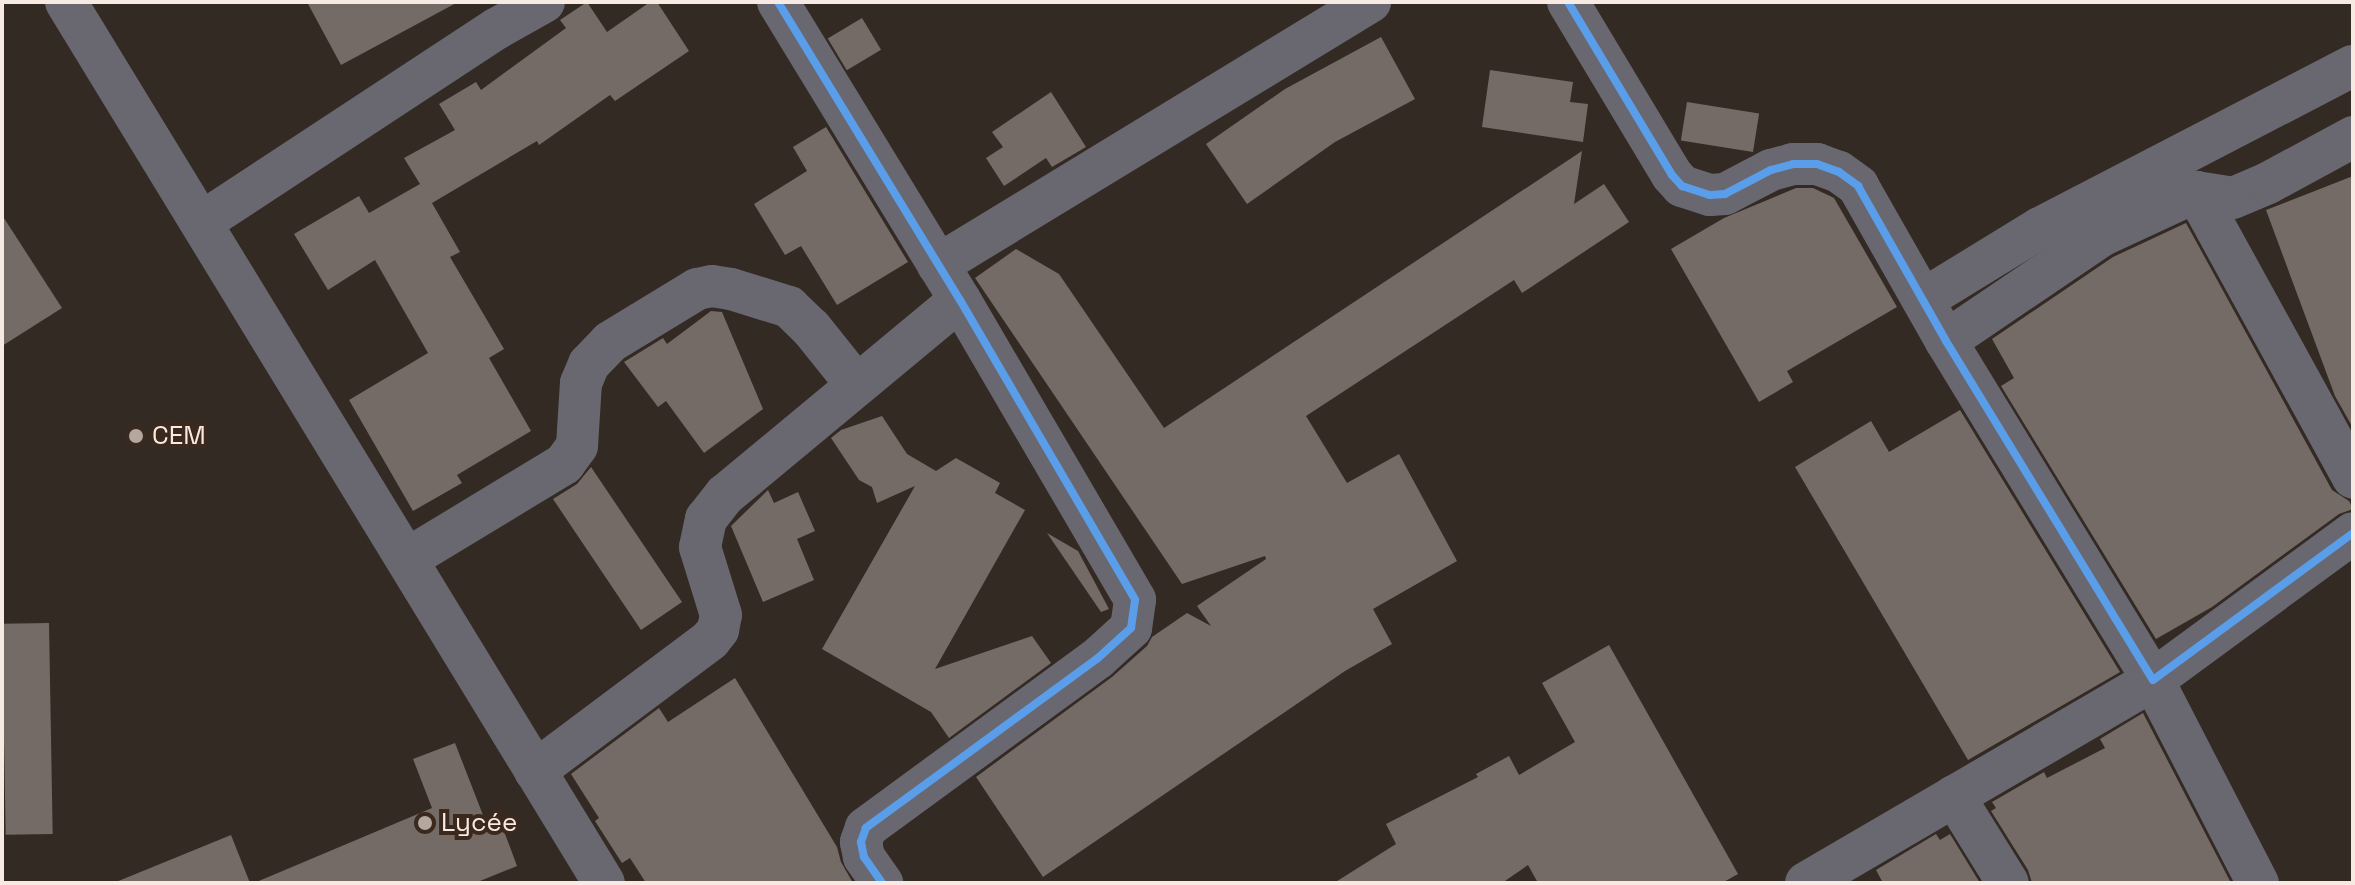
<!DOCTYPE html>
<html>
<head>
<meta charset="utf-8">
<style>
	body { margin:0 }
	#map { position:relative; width:2355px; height:885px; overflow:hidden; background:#342a24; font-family:"Space Grotesk",sans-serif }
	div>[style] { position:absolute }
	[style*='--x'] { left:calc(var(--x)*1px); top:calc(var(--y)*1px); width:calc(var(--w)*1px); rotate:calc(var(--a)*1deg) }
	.building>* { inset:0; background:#756b66; transform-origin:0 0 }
	.minor>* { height:42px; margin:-21px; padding:0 21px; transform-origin:21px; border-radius:21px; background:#696770 }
	.cycleway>* { height:8px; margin:-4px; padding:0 4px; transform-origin:4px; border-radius:4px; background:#5a9eea }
	.dots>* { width:22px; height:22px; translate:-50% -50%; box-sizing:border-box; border:4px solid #3b291d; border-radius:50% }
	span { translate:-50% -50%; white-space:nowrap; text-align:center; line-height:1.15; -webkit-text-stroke:8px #3b291d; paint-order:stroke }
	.poi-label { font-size:26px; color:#f7eae2 }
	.left { translate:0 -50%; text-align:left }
	.frame { position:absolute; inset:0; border:4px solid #f7eae2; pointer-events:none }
</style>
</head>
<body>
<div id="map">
	<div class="building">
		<i style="clip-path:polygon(307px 2px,458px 2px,341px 65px)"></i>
		<i style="clip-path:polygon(587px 2px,607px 32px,650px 2px,657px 2px,689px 51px,615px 101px,610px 95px,539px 145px,537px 141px,432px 203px,460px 252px,450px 257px,504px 349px,489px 358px,531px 431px,457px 475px,462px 483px,413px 511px,349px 400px,428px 353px,375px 260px,328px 290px,294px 234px,359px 196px,369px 213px,420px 184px,404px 158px,455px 130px,439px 104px,476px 82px,481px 90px,566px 28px,560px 20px)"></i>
		<i style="left:862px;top:18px;width:37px;height:40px;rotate:59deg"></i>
		<i style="clip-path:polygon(1381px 37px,1415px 99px,1335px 142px,1247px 204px,1206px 144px,1285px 89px)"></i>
		<i style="clip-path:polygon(1490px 70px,1573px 82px,1570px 102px,1588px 104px,1583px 142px,1482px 127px)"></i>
		<i style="clip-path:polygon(1051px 92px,1086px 147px,1052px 167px,1046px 158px,1004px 186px,986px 158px,1003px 147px,992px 132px)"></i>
		<i style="left:1687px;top:102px;width:73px;height:39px;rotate:9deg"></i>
		<i style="clip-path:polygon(826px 127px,908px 262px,837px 305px,801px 246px,785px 255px,754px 204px,807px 171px,793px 147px)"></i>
		<i style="clip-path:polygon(1582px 151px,1574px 204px,1604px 184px,1629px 222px,1522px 293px,1514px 280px,1306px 416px,1347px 483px,1399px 454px,1457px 561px,1373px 609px,1392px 644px,1345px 671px,1043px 877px,976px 777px,1112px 677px,1147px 646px,1152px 637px,1187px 613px,1211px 626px,1197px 606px,1266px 559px,1265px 556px,1182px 584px,975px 278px,1016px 249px,1059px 274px,1164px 428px)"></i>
		<i style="clip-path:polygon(2353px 176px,2353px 428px,2335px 396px,2266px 210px)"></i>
		<i style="clip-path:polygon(1796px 188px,1813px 188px,1834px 198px,1897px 307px,1787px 371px,1793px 382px,1759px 402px,1671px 249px,1724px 218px)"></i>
		<i style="clip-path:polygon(2px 215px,62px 308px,2px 346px)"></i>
		<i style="clip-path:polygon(2186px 223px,2332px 490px,2349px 501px,2353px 509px,2339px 514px,2212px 607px,2156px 639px,2001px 386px,2014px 378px,1992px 339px,2113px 257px)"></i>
		<i style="clip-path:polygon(711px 311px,722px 312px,763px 409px,704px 453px,666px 401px,658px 407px,624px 362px,663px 338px,667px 344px)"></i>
		<i style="clip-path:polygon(1960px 410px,2120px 672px,1968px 760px,1795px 467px,1871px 421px,1889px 452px)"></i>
		<i style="clip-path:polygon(882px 416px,907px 454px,936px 471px,956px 458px,1000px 483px,995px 493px,1025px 510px,935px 669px,1032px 636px,1051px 663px,949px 738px,931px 712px,822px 649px,915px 486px,877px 503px,872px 487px,859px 480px,831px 438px,841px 430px)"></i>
		<i style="clip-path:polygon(591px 467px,682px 602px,641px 630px,553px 499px,577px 484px)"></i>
		<i style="clip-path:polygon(768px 490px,774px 503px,798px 492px,815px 531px,797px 539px,814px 580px,763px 602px,731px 526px)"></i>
		<i style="clip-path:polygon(1047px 533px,1078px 551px,1109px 609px,1101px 612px)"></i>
		<i style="left:49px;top:623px;width:211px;height:47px;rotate:89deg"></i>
		<i style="clip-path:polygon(1609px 645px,1738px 874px,1722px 883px,1538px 883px,1528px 865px,1502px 883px,1334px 883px,1396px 844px,1386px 824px,1478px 777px,1476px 774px,1509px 756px,1519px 775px,1575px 742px,1542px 683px)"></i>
		<i style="clip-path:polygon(735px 678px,837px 847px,841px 862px,853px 883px,646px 883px,630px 858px,622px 863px,595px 821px,599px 818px,571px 774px,659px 708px,668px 722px)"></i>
		<i style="clip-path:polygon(2143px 713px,2231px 883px,2032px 883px,2028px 870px,1991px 811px,1996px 808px,1992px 802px,2044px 772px,2047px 778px,2105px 748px,2100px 739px)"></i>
		<i style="clip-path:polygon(455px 743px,488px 828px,501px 823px,517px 866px,475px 883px,254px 883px,432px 808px,413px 759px)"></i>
		<i style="clip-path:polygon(1936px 834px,1940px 840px,1950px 834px,1980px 883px,1883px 883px,1876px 870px)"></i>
		<i style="clip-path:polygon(231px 835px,250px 883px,116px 883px,116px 882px)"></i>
	</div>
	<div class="minor">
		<i style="--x:66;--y:2;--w:1032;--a:58.59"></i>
		<i style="--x:778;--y:2;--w:349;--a:58.6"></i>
		<i style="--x:960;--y:300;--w:347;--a:59.7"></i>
		<i style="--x:1135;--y:600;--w:28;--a:98"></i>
		<i style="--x:1131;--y:628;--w:45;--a:137.7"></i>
		<i style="--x:1098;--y:658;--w:288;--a:143.8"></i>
		<i style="--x:866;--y:828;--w:15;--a:110"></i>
		<i style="--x:861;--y:842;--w:15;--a:79"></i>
		<i style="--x:864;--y:857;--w:32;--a:55"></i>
		<i style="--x:1568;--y:2;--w:202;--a:59"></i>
		<i style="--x:1672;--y:175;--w:15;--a:48"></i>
		<i style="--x:1682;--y:186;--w:29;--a:18"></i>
		<i style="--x:1710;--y:195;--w:15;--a:-4"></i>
		<i style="--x:1725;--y:194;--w:52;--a:-27.6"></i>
		<i style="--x:1771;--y:170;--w:23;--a:-15"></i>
		<i style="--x:1793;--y:164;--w:24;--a:0"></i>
		<i style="--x:1817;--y:164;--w:23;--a:20"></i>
		<i style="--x:1839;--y:172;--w:24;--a:36"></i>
		<i style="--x:1858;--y:186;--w:178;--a:60.4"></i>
		<i style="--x:1946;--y:341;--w:397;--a:58.6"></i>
		<i style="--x:2153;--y:680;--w:248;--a:-36.3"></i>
		<i style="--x:2196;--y:192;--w:326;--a:61.2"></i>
		<i style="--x:202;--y:222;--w:352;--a:-33.3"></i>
		<i style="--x:496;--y:29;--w:55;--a:-29.4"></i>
		<i style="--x:938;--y:265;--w:506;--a:-31.33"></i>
		<i style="--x:1924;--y:299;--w:136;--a:-31.5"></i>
		<i style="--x:2040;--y:228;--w:352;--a:-27.4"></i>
		<i style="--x:1946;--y:341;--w:187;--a:-34.1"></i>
		<i style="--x:2101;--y:236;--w:105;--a:-24.9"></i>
		<i style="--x:2196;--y:192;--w:37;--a:9"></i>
		<i style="--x:2233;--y:198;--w:38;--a:-23"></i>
		<i style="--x:2268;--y:183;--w:97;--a:-28.4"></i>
		<i style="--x:407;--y:559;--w:184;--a:-31.2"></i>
		<i style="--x:564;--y:464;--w:22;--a:-54"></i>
		<i style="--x:577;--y:446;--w:63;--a:-86.4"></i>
		<i style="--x:581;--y:383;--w:21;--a:-67"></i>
		<i style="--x:589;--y:364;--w:30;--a:-46"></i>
		<i style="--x:610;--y:342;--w:102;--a:-31.3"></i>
		<i style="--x:697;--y:289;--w:15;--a:-11"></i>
		<i style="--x:712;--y:286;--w:19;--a:9"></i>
		<i style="--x:731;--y:289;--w:61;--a:17.2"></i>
		<i style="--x:789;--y:307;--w:30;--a:44"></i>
		<i style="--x:811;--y:328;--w:70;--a:51.3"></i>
		<i style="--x:535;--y:771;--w:219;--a:-36.8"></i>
		<i style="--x:710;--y:640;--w:13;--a:-51"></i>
		<i style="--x:718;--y:630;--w:15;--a:-79"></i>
		<i style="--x:721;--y:615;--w:71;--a:-107.2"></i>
		<i style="--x:700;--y:547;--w:29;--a:-78"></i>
		<i style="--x:706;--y:519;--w:31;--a:-52"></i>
		<i style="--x:725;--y:495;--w:305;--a:-39.7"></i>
		<i style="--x:1954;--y:796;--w:102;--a:58.2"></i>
		<i style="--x:1806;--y:883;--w:402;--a:-30.3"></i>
		<i style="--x:2153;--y:680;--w:229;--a:62.7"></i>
	</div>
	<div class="cycleway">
		<i style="--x:778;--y:2;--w:349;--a:58.6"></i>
		<i style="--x:960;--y:300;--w:347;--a:59.7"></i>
		<i style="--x:1135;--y:600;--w:28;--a:98"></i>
		<i style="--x:1131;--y:628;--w:45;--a:137.7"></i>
		<i style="--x:1098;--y:658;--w:288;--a:143.8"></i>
		<i style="--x:866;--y:828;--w:15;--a:110"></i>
		<i style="--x:861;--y:842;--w:15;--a:79"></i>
		<i style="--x:864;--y:857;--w:32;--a:55"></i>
		<i style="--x:1568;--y:2;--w:202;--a:59"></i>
		<i style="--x:1672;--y:175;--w:15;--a:48"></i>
		<i style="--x:1682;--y:186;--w:29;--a:18"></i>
		<i style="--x:1710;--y:195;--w:15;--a:-4"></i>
		<i style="--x:1725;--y:194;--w:52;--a:-27.6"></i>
		<i style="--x:1771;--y:170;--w:23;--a:-15"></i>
		<i style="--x:1793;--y:164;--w:24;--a:0"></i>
		<i style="--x:1817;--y:164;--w:23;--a:20"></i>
		<i style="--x:1839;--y:172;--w:24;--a:36"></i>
		<i style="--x:1858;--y:186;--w:178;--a:60.4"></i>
		<i style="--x:1946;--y:341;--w:397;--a:58.6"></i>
		<i style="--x:2153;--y:680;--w:248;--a:-36.3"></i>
	</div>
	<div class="dots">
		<i style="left:136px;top:436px;background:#b3a7a0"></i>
		<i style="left:425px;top:823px;background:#b3a7a0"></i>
	</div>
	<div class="poi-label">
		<span class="left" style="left:152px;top:436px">CEM</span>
		<span class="left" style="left:441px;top:823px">Lycée</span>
	</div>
	<div class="frame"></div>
</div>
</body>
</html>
